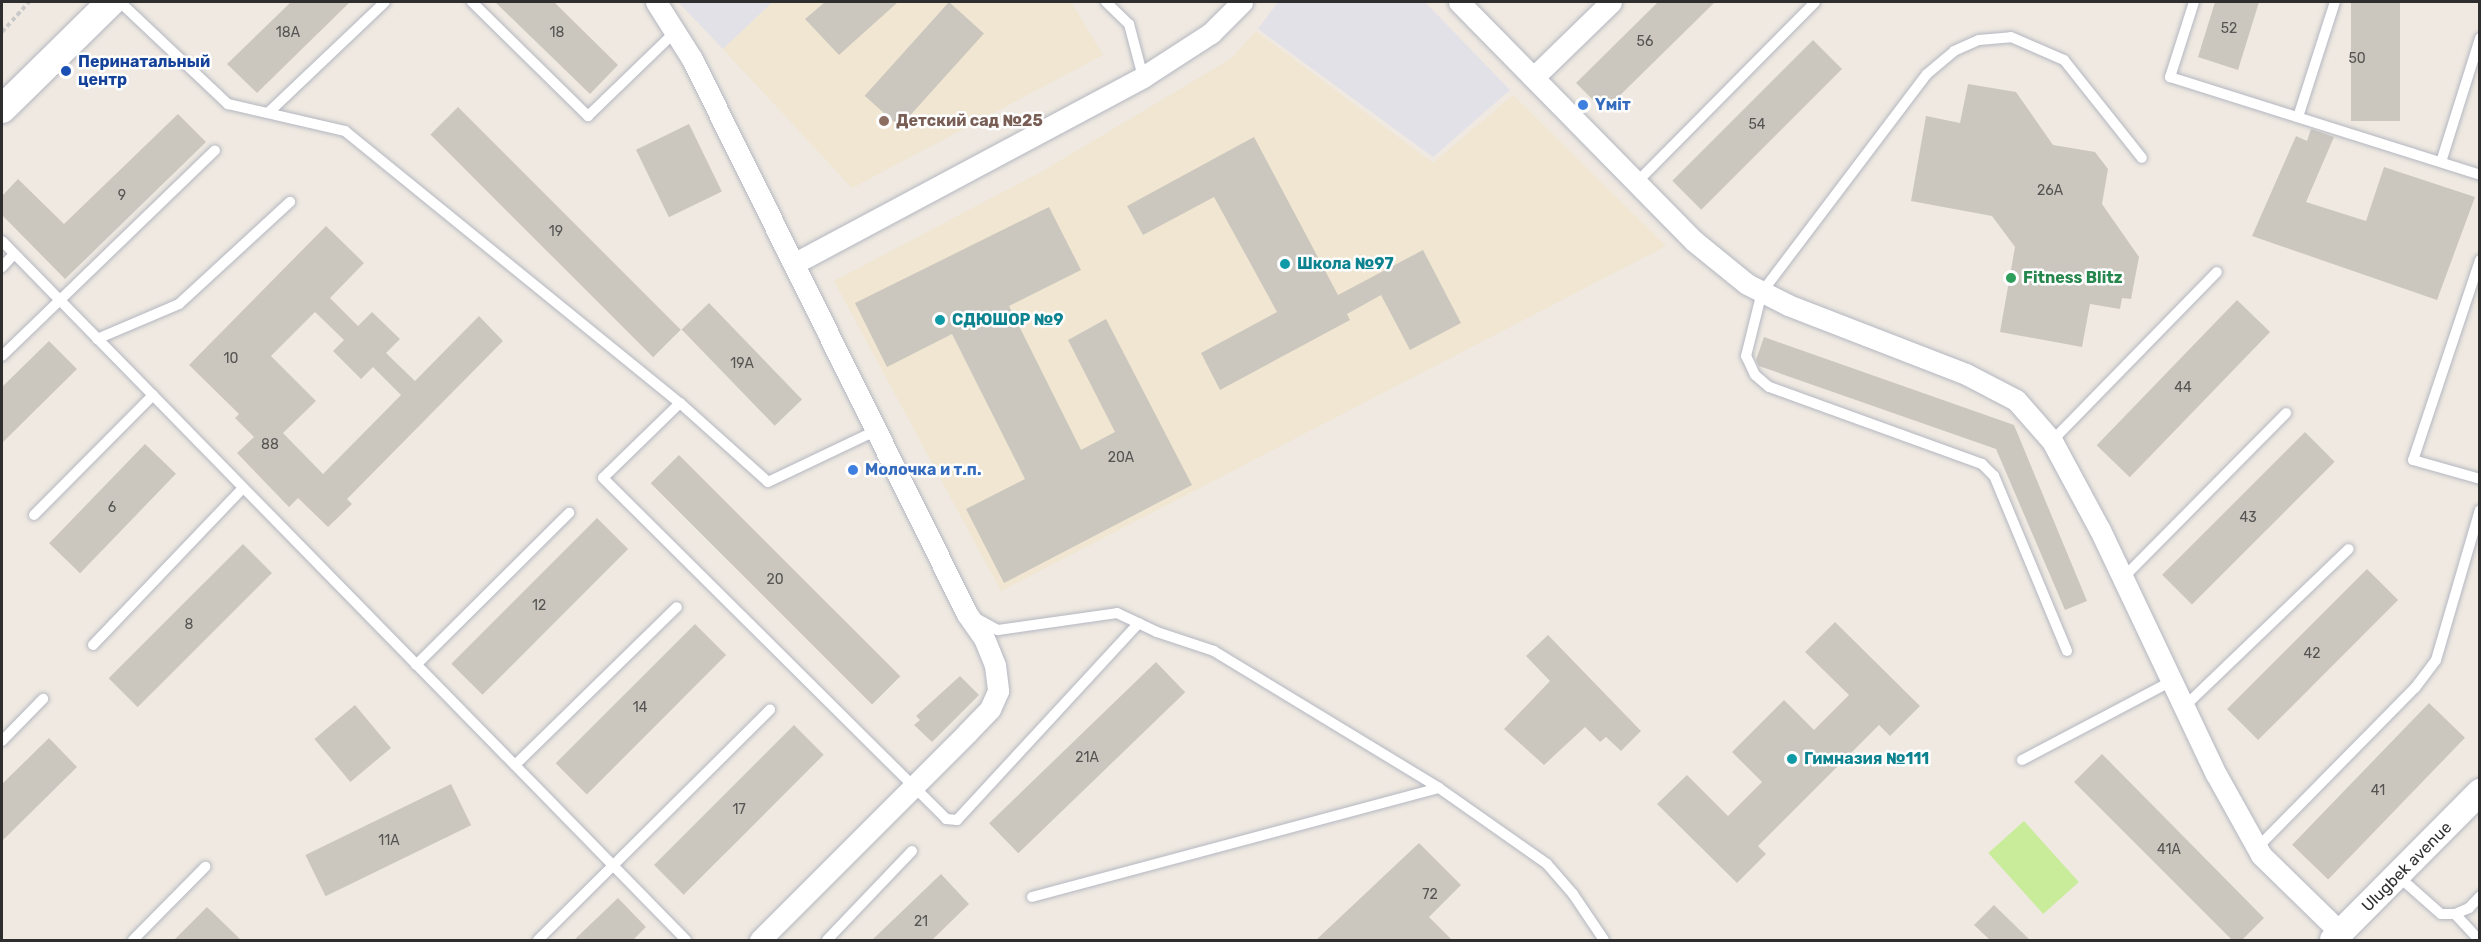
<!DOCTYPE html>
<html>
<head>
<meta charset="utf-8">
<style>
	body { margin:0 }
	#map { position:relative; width:2481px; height:942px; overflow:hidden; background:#efe9e1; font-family:Rubik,sans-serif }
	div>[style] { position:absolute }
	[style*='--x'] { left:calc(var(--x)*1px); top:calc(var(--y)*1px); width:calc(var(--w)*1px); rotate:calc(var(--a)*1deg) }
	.industrial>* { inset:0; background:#e3e1e8 }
	.education>* { inset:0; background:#f0e6d1 }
	.pitch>* { inset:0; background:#c9ec9a; transform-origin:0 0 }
	.building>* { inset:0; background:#cbc7bf; transform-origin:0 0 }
	.path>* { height:4px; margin-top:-2px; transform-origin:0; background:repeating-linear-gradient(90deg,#c9c9c9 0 4.5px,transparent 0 7.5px) }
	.roads { filter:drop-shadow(0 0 2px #b4b7c1) drop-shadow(0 0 2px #b4b7c1) }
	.service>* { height:10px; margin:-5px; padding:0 5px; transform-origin:5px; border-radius:5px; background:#fff }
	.minor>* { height:21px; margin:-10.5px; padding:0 10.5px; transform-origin:10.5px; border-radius:10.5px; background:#fff }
	.tertiary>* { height:26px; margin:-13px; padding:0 13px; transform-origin:13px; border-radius:13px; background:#fff }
	.secondary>* { height:28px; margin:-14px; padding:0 14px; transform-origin:14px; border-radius:14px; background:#fff }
	.dots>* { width:16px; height:16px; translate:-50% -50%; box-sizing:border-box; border:3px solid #fff; border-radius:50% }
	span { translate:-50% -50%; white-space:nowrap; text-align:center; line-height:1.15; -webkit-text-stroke:5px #fff; paint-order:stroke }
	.number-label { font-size:14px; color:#555452 }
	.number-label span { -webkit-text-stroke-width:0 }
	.transit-label { font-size:16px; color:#164399; font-weight:700 }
	.left { translate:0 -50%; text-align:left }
	.shop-label { font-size:16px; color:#366cbe; font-weight:700 }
	.education-label { font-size:16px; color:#785e54; font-weight:700 }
	.culture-label { font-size:16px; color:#0d838f; font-weight:700 }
	.leisure-label { font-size:16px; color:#27864d; font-weight:700 }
	.street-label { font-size:16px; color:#2e2e2e }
	.frame { position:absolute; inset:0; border:3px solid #2e2e2e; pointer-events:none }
</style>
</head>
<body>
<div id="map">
	<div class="industrial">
		<i style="clip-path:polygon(678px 2px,773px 2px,723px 49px)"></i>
		<i style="clip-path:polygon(1278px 2px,1425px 2px,1510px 90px,1433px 157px,1258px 29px)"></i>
	</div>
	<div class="education">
		<i style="clip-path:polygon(773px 2px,1071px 2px,1103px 55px,852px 188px,723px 49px)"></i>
		<i style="clip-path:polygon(1256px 31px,1433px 163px,1513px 95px,1666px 246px,1001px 591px,834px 281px,1041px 172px,1232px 58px)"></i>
	</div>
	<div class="pitch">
		<i style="left:2024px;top:821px;width:82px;height:48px;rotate:48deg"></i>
	</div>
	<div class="building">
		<i style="clip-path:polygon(291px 2px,350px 2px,257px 93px,227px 64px)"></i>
		<i style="clip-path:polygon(495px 2px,554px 2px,618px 65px,590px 94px)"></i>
		<i style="clip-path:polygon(825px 2px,898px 2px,839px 55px,805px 19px)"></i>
		<i style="left:949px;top:2px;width:47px;height:126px;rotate:42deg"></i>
		<i style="clip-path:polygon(1658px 2px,1715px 2px,1604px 111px,1576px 83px)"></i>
		<i style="clip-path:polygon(2215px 2px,2259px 2px,2238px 70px,2198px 57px)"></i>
		<i style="left:2351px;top:2px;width:49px;height:119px"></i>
		<i style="left:1813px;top:40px;width:41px;height:199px;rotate:45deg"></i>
		<i style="clip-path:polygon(1968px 84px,2016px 92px,2053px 145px,2095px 152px,2108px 169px,2102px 204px,2139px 257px,2131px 299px,2122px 298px,2120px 309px,2090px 304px,2082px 347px,2000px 332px,2015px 247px,1992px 216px,1911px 201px,1926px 116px,1960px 123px)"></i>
		<i style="left:458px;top:107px;width:315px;height:39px;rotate:45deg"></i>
		<i style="clip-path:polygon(178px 114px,206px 142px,65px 279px,2px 215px,2px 196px,18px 179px,64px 224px)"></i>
		<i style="left:689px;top:124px;width:75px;height:59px;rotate:64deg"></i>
		<i style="clip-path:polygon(2311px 129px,2334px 137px,2306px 202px,2366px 221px,2384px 167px,2475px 197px,2437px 300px,2252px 236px,2296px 136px,2307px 141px)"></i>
		<i style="clip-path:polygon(1254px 137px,1338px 295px,1423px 250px,1461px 323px,1410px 350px,1381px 295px,1347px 314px,1350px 320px,1220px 390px,1201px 353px,1277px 312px,1214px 197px,1143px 235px,1127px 206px)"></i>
		<i style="clip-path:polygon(1049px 207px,1081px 270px,1009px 306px,1081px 450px,1115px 432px,1068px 340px,1106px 319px,1192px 485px,1004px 583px,966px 509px,1025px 479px,952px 334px,887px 367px,855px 303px)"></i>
		<i style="clip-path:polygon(evenodd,326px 226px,364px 263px,330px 298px,358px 326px,372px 312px,400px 339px,386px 353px,415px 381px,479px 316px,503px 341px,347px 499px,352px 504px,328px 527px,298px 498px,289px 507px,237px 453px,254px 437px,235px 418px,239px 414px,189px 365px,326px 226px,315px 312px,344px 340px,333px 351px,361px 379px,373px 367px,401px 395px,323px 474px,283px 433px,316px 401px,271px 356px,315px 312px)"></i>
		<i style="left:2237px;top:300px;width:46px;height:202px;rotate:44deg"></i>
		<i style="left:709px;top:303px;width:134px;height:38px;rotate:46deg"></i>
		<i style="clip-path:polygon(1764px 337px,2014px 425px,2087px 601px,2065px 610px,1996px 449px,1759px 366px,1756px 360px)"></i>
		<i style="clip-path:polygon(49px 341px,77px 369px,2px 443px,2px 387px)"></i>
		<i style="left:2305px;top:432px;width:42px;height:202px;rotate:45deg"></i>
		<i style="left:145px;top:444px;width:43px;height:138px;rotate:44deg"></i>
		<i style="left:679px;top:455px;width:313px;height:40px;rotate:45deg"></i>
		<i style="left:597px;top:518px;width:44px;height:206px;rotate:45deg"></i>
		<i style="left:243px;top:544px;width:41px;height:190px;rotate:45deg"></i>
		<i style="left:2367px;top:569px;width:44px;height:198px;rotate:45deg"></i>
		<i style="clip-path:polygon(1835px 622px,1920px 706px,1890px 736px,1879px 725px,1758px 846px,1766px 854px,1737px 883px,1657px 804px,1687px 775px,1728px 816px,1762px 782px,1732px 752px,1784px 700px,1814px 730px,1849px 695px,1805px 652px)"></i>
		<i style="left:695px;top:624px;width:44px;height:197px;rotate:45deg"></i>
		<i style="clip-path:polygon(1548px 635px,1641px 731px,1621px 751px,1606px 737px,1600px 742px,1585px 727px,1544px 765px,1504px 729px,1550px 681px,1526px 656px)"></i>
		<i style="left:1156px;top:662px;width:42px;height:232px;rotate:46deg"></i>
		<i style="clip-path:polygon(960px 676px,979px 695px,932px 742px,914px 725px,920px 720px,916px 716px)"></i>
		<i style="left:2429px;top:703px;width:50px;height:197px;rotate:44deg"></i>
		<i style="left:355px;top:705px;width:56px;height:53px;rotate:50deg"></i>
		<i style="left:794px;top:725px;width:42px;height:198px;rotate:45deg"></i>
		<i style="clip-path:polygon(49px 738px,77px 767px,2px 841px,2px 784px)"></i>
		<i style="clip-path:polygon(2102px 754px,2264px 918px,2242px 940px,2232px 940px,2074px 782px)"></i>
		<i style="left:451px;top:784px;width:46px;height:162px;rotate:64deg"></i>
		<i style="clip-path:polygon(1419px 843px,1461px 885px,1429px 917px,1452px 940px,1316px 940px)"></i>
		<i style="clip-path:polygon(941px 874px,969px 904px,932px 940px,872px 940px)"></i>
		<i style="clip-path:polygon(618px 898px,646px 927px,633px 940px,574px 940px)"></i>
		<i style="clip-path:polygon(1994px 905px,2030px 940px,1990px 940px,1974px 925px)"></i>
		<i style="clip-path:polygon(207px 907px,241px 940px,174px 940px)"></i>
	</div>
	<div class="path">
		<i style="--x:2;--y:32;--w:40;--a:-48"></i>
	</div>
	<div class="roads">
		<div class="service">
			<i style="--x:120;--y:2;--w:149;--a:43.4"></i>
			<i style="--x:228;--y:104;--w:120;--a:13"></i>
			<i style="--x:345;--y:131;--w:432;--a:39.1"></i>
			<i style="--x:680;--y:403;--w:118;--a:41.9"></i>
			<i style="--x:768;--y:482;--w:121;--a:-25.5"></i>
			<i style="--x:472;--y:2;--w:163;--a:44.5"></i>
			<i style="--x:588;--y:116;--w:122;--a:-44"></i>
			<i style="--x:1106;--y:2;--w:32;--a:44"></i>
			<i style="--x:1129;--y:24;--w:55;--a:75.2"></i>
			<i style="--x:2194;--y:2;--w:79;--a:107.7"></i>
			<i style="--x:2170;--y:77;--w:325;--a:17.5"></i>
			<i style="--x:268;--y:113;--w:161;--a:-43.5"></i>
			<i style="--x:2298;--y:117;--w:121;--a:-72.2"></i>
			<i style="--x:2441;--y:162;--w:130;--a:-72.5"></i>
			<i style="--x:1637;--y:182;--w:253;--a:-45.3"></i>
			<i style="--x:2;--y:241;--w:978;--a:45.62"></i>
			<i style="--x:2480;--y:260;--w:211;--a:108.5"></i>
			<i style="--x:2413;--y:460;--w:70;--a:15.8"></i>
			<i style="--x:2;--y:267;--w:18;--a:-47"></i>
			<i style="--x:97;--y:339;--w:89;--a:-23.1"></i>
			<i style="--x:179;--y:304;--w:151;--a:-42.6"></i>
			<i style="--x:2;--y:356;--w:296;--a:-44"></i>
			<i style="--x:680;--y:403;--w:107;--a:135.8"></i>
			<i style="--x:603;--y:478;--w:484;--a:44.8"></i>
			<i style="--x:946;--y:819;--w:11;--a:5"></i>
			<i style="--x:957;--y:820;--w:268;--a:-47.3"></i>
			<i style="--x:2052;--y:441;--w:236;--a:-45.7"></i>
			<i style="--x:34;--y:515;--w:169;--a:-45.2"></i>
			<i style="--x:2123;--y:578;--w:232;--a:-45.3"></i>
			<i style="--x:976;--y:618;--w:25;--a:29"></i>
			<i style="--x:998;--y:630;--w:120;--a:-8.1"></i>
			<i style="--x:1117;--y:613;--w:44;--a:25.4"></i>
			<i style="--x:1157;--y:632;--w:60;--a:18.4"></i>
			<i style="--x:1214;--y:651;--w:263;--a:31.3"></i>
			<i style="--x:1439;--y:788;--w:132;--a:35.1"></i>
			<i style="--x:1547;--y:864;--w:40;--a:49"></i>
			<i style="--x:1573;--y:894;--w:55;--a:56"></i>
			<i style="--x:93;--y:645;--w:217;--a:-46.3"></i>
			<i style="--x:2067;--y:651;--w:190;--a:-112.6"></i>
			<i style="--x:1994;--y:476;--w:17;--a:-135"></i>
			<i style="--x:1982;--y:464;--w:226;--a:-160.1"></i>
			<i style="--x:1769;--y:387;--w:18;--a:-139"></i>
			<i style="--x:1755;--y:375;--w:21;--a:-115"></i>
			<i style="--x:1746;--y:356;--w:66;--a:-76"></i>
			<i style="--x:1762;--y:292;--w:273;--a:-52.9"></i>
			<i style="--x:1927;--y:74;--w:35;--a:-40"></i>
			<i style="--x:1954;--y:51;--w:27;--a:-24"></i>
			<i style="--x:1979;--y:40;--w:32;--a:-5"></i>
			<i style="--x:2011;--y:37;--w:58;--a:23.5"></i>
			<i style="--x:2064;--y:60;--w:125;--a:51.5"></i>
			<i style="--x:416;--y:665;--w:216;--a:-44.8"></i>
			<i style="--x:2184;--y:707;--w:228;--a:-43.8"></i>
			<i style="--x:2;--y:741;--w:59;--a:-45.7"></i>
			<i style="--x:2022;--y:760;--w:170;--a:-27.8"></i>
			<i style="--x:515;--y:765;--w:226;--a:-44.3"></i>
			<i style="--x:2257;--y:848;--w:225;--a:-45.4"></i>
			<i style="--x:2415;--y:688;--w:35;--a:-53"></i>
			<i style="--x:2436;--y:660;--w:156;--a:-73.7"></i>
			<i style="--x:2398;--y:876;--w:57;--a:41.5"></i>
			<i style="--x:2441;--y:914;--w:14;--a:0"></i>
			<i style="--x:2455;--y:914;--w:15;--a:-23"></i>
			<i style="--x:2469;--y:908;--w:16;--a:-47"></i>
			<i style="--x:1032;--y:897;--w:421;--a:-15"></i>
			<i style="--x:2455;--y:914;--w:35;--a:47"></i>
			<i style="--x:133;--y:940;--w:103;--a:-45.4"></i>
			<i style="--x:538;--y:940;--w:327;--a:-44.8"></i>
			<i style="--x:827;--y:940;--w:123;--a:-46.3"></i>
		</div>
		<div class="minor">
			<i style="--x:656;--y:2;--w:67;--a:57.7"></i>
			<i style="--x:692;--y:59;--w:619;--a:63.64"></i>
			<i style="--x:967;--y:614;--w:29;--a:55"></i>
			<i style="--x:984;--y:638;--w:29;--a:68"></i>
			<i style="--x:995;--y:665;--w:26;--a:83"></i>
			<i style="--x:998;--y:691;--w:20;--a:114"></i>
			<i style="--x:990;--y:709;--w:33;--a:134"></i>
			<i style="--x:967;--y:733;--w:293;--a:135"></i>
			<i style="--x:1459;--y:2;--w:335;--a:45.5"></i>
			<i style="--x:1694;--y:241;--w:68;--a:39.1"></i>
			<i style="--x:1747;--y:284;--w:46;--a:27.1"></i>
			<i style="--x:1788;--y:305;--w:191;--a:21.2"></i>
			<i style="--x:1966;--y:374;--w:56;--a:27.5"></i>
			<i style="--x:2016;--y:400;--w:55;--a:48.7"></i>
			<i style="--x:2052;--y:441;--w:101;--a:61.7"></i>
			<i style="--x:2100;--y:530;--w:270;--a:64.6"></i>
			<i style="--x:2216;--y:774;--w:93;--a:60.9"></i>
			<i style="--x:2261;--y:855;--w:112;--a:44.3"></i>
			<i style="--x:1535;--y:76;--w:106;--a:-44.2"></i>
			<i style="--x:795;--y:263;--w:395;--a:-28.1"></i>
			<i style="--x:1143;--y:77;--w:81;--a:-32.9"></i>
			<i style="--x:1211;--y:33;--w:44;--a:-45"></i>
		</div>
		<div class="tertiary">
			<i style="--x:2333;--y:940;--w:209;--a:-45.2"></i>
		</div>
		<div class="secondary">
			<i style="--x:2;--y:109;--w:153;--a:-44.5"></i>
		</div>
	</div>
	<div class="dots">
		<i style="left:66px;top:71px;background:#1a4fb4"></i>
		<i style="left:1583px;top:105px;background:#3f7fe0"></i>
		<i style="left:884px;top:121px;background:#8d6e63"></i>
		<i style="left:1285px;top:264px;background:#0f9aa8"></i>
		<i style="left:2011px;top:278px;background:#2e9e5b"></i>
		<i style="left:940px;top:320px;background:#0f9aa8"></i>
		<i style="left:853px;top:470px;background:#3f7fe0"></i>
		<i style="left:1792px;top:759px;background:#0f9aa8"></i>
	</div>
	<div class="number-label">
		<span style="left:2229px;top:29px">52</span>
		<span style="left:288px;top:33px">18А</span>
		<span style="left:557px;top:33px">18</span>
		<span style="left:1645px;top:42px">56</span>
		<span style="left:2357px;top:59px">50</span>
		<span style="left:1757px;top:125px">54</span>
		<span style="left:2050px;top:191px">26А</span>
		<span style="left:122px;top:196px">9</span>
		<span style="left:556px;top:232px">19</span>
		<span style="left:231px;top:359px">10</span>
		<span style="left:742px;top:364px">19А</span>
		<span style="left:2183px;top:388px">44</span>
		<span style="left:270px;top:445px">88</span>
		<span style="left:1121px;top:458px">20А</span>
		<span style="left:112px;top:508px">6</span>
		<span style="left:2248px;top:518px">43</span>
		<span style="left:775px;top:580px">20</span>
		<span style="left:539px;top:606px">12</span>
		<span style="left:189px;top:625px">8</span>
		<span style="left:2312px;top:654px">42</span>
		<span style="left:640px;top:708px">14</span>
		<span style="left:1087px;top:758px">21А</span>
		<span style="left:2378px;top:791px">41</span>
		<span style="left:739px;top:810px">17</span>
		<span style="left:389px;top:841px">11А</span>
		<span style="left:2169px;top:850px">41А</span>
		<span style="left:1430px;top:895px">72</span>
		<span style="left:921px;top:922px">21</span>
	</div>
	<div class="transit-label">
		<span class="left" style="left:78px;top:71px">Перинатальный<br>центр</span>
	</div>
	<div class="shop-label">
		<span class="left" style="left:1595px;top:105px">Үміт</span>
		<span class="left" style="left:865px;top:470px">Молочка и т.п.</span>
	</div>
	<div class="education-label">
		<span class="left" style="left:896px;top:121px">Детский сад №25</span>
	</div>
	<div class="culture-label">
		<span class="left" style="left:1297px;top:264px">Школа №97</span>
		<span class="left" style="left:952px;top:320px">СДЮШОР №9</span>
		<span class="left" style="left:1804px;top:759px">Гимназия №111</span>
	</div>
	<div class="leisure-label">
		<span class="left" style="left:2023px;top:278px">Fitness Blitz</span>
	</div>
	<div class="street-label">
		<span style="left:2407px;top:867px;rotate:-45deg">Ulugbek avenue</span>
	</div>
	<div class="frame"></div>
</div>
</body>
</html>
